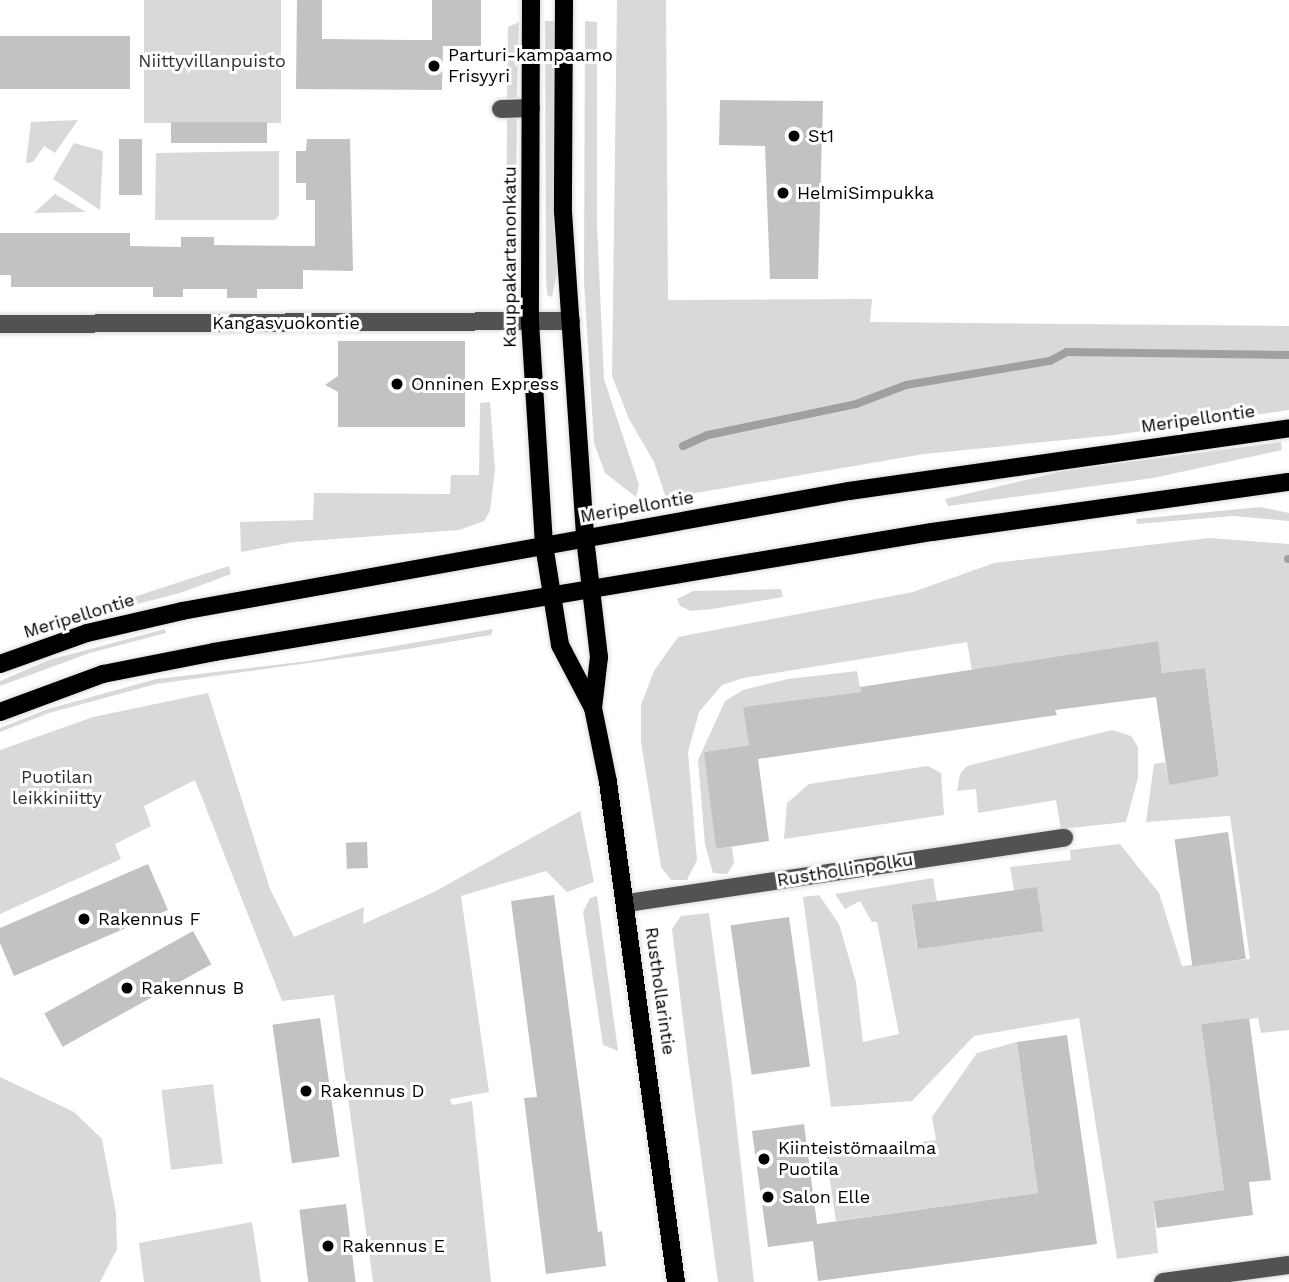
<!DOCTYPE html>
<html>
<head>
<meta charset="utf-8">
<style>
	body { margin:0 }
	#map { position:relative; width:1289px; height:1282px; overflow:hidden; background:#fff; font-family:"Work Sans",sans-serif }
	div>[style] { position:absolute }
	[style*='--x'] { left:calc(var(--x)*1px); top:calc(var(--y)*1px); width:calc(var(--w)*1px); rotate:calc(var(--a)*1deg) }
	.green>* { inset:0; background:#d9d9d9; transform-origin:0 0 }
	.stream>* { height:8px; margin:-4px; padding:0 4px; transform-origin:4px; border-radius:4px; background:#a0a0a0 }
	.building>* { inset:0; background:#c2c2c2; transform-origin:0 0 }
	.roads { filter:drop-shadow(0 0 2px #dbdbdb) drop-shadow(0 0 2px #dbdbdb) }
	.minor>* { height:18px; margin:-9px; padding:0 9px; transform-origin:9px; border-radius:9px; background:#525252 }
	.major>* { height:18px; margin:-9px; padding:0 9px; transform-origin:9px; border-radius:9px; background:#000 }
	.dots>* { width:19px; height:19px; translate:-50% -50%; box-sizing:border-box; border:4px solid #fff; border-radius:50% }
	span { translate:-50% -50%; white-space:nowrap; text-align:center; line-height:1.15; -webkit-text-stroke:6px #fff; paint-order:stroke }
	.poi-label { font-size:18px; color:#000 }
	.left { translate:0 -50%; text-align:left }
	.park-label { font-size:18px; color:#303030 }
	.street-label { font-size:18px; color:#000 }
</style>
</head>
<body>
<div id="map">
	<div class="green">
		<i style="left:144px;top:0;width:137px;height:123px"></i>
		<i style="clip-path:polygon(617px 0,666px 0,668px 300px,872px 299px,870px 322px,1289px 326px,1289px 410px,1115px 435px,924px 454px,666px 498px,654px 462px,629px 419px,612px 376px)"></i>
		<i style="clip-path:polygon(545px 21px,557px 21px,557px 273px,552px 297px,547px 295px,546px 278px)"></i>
		<i style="clip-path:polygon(585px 21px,597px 22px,597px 225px,604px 379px,639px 485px,636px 497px,605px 473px,594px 443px,584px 282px)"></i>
		<i style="clip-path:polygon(519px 22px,517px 98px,507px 98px,508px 27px)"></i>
		<i style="clip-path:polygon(507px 118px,517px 118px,515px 280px,506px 301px)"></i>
		<i style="clip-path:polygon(78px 120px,55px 153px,44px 146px,33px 162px,26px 163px,31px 122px)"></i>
		<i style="clip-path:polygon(74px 143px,103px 151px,100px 210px,53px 179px)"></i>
		<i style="clip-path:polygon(279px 151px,279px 215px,275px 220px,155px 220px,156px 153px)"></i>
		<i style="clip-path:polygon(55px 194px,86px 212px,34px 213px)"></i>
		<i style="clip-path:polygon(490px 402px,495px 470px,490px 511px,484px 521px,459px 530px,294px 542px,241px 552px,240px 522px,313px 520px,314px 493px,450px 494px,451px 475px,479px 475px,480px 403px)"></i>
		<i style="clip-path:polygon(1281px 442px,1282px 450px,1153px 478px,948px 506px,945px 499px,1068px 470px)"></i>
		<i style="clip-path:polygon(1260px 507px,1289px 513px,1289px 521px,1233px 516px,1137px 524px,1136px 519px)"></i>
		<i style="clip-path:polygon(1209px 538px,1289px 544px,1289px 1030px,1261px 1033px,1258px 1018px,1201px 1024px,1224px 1190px,1153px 1201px,1158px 1253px,1117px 1259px,1079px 1018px,974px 1036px,912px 1101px,831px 1107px,803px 897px,819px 895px,839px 924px,856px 982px,863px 1042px,899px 1034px,877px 922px,872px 922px,860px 901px,845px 909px,835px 894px,933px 878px,937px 901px,911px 905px,917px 949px,1042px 932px,1037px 888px,1014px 891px,1010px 867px,1071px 860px,1070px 850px,1120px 844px,1159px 893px,1182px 966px,1250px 959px,1230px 816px,1146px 822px,1154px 764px,1165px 762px,1169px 784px,1219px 776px,1205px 668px,1162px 673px,1157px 641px,972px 671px,967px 642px,743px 678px,722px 685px,699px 712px,688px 752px,697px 860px,687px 880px,671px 880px,661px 867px,641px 742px,641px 705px,654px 671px,678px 637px,913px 592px,994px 563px)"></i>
		<i style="clip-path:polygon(229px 566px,231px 574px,180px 593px,114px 610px,112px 604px)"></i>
		<i style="clip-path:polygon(781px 589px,783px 597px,712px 609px,691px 611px,680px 606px,677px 599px,693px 591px)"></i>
		<i style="clip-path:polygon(165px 629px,166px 633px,90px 653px,0 686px,0 681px,49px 660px)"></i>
		<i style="clip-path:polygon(493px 629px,491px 635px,396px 651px,156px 684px,49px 713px,0 732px,0 728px,48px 709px,156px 679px,308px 661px)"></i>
		<i style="clip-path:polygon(857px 671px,861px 692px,744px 707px,749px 745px,705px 752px,716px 849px,732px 847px,734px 863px,727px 874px,713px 873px,705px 844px,698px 760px,725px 701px,743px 690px,788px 679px)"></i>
		<i style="clip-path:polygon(208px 693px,270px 889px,294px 937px,364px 907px,363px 924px,434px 892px,580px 811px,594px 882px,567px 892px,546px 871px,461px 896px,489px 1092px,450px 1099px,452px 1105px,472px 1101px,491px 1282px,373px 1282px,334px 995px,282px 1001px,195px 780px,144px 806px,151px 826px,115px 844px,121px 859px,0 914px,0 750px,93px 717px)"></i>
		<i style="clip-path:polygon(1112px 730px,1131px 736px,1138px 747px,1138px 778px,1126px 822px,1061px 829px,1056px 800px,978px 813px,976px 789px,957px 791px,960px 774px,967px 766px)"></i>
		<i style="clip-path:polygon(928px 766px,941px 773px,944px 815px,784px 839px,787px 803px,809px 784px)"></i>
		<i style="clip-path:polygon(597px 896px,618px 1051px,603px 1045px,583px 912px,590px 898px)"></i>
		<i style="clip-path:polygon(709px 913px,731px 1076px,754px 1282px,718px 1282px,688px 1060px,672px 929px,681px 916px)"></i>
		<i style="clip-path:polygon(1017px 1042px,1038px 1193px,836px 1221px,826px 1155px,936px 1140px,932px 1117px,977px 1053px)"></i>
		<i style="clip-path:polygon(0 1077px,74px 1112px,102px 1139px,116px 1213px,117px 1249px,100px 1282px,0 1282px)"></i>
		<i style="left:213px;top:1084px;width:80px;height:52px;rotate:83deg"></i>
		<i style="clip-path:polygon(252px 1222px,261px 1282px,144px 1282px,139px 1243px)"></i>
	</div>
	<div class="stream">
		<i style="--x:683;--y:446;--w:27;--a:-24"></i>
		<i style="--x:708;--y:435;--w:151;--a:-11.8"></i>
		<i style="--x:856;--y:404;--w:53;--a:-20.8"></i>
		<i style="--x:906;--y:385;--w:146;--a:-9.5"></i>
		<i style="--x:1050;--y:361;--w:19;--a:-28"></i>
		<i style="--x:1067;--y:352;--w:222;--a:0.8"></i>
		<i style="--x:1288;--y:559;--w:1;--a:0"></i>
	</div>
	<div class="building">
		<i style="clip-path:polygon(297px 0,322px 0,322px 39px,412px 40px,432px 40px,432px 0,481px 0,481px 46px,443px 46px,442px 90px,296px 89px)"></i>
		<i style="left:130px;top:36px;width:53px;height:130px;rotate:90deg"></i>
		<i style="clip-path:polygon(720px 100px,823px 101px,818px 279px,770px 279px,765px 146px,719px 145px)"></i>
		<i style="left:171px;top:122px;width:96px;height:21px"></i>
		<i style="left:119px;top:139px;width:23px;height:56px"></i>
		<i style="clip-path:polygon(307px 139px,350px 139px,353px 271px,303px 270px,303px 289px,257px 289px,257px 298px,227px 298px,227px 289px,183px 289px,183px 297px,153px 297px,153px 287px,11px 287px,11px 275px,0 275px,0 233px,130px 233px,130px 246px,181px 247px,181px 237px,214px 237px,214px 245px,315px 246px,315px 200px,306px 200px,306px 183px,296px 183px,296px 151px,306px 151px)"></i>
		<i style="clip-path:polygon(338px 341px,465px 341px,465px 427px,338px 427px,338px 392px,325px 385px,338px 376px)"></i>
		<i style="clip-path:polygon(1158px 641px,1162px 673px,1205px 668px,1219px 776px,1169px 785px,1156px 697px,1055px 710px,1057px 715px,758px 759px,769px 841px,716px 849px,704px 752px,749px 745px,743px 707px,861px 692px,860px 687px)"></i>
		<i style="left:1228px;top:832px;width:128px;height:54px;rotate:82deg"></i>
		<i style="left:367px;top:842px;width:26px;height:21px;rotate:88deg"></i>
		<i style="clip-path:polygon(148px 864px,168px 910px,14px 976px,0 943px,0 928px)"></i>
		<i style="left:1037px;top:887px;width:45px;height:127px;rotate:82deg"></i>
		<i style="clip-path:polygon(554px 895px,598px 1232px,602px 1231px,606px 1266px,546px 1274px,524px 1098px,537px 1097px,511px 901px)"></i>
		<i style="left:789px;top:917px;width:151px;height:59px;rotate:82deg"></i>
		<i style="left:193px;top:931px;width:38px;height:170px;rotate:61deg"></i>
		<i style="left:320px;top:1018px;width:140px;height:48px;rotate:82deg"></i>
		<i style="clip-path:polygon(1249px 1018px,1271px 1180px,1249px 1182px,1253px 1215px,1157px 1228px,1153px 1201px,1224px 1190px,1201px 1024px)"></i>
		<i style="clip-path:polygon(1067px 1035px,1097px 1244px,818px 1281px,813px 1241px,768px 1247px,752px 1131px,804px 1124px,817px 1224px,1038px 1193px,1017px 1042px)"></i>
		<i style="left:346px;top:1204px;width:79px;height:47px;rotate:83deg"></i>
	</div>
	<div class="roads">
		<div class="minor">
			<i style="--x:501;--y:109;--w:30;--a:-2"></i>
			<i style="--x:0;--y:324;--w:571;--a:-0.3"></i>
			<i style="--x:627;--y:903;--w:442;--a:-8.5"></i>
			<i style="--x:1163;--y:1282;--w:127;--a:-7.7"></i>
		</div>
		<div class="major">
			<i style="--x:531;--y:0;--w:322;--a:90.2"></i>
			<i style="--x:530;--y:322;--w:223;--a:86.4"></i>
			<i style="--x:544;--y:545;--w:101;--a:80.9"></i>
			<i style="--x:560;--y:645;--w:71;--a:62.4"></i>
			<i style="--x:593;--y:708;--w:76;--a:78.5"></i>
			<i style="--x:608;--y:782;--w:505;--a:82.26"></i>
			<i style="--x:564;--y:0;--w:212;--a:90.3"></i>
			<i style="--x:563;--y:212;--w:327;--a:86.1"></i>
			<i style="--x:585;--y:538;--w:120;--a:83.3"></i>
			<i style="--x:599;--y:657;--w:51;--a:96.7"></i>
			<i style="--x:0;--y:664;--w:92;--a:-19.6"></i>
			<i style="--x:87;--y:633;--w:98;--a:-13"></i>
			<i style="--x:182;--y:611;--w:678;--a:-10.2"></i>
			<i style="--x:849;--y:491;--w:444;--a:-8.1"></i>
			<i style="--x:0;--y:712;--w:110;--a:-20.3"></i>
			<i style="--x:103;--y:674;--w:113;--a:-11.2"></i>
			<i style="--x:214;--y:652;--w:728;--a:-9.49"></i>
			<i style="--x:932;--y:532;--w:360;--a:-8"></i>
		</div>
	</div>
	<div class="dots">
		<i style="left:434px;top:66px;background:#000"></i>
		<i style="left:794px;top:136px;background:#000"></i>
		<i style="left:783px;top:193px;background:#000"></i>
		<i style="left:397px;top:384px;background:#000"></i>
		<i style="left:84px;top:919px;background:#000"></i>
		<i style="left:127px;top:988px;background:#000"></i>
		<i style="left:306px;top:1091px;background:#000"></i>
		<i style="left:764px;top:1159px;background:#000"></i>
		<i style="left:768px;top:1197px;background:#000"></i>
		<i style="left:328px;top:1246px;background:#000"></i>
	</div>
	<div class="poi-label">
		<span class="left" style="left:448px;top:66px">Parturi-kampaamo<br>Frisyyri</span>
		<span class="left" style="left:808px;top:136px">St1</span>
		<span class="left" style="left:797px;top:193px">HelmiSimpukka</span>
		<span class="left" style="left:411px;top:384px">Onninen Express</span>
		<span class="left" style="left:98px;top:919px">Rakennus F</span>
		<span class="left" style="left:141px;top:988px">Rakennus B</span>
		<span class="left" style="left:320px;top:1091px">Rakennus D</span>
		<span class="left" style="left:778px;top:1159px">Kiinteistömaailma<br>Puotila</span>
		<span class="left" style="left:782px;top:1197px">Salon Elle</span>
		<span class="left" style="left:342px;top:1246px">Rakennus E</span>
	</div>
	<div class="park-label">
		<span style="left:212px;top:61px">Niittyvillanpuisto</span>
		<span style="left:57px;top:788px">Puotilan<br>leikkiniitty</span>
	</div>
	<div class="street-label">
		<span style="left:510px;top:257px;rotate:-90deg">Kauppakartanonkatu</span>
		<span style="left:286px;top:323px">Kangasvuokontie</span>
		<span style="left:1198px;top:419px;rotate:-8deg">Meripellontie</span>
		<span style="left:637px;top:507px;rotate:-10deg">Meripellontie</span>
		<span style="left:79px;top:616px;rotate:-17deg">Meripellontie</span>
		<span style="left:845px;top:870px;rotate:-9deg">Rusthollinpolku</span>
		<span style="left:660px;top:991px;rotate:82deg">Rusthollarintie</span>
	</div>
</div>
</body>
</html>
